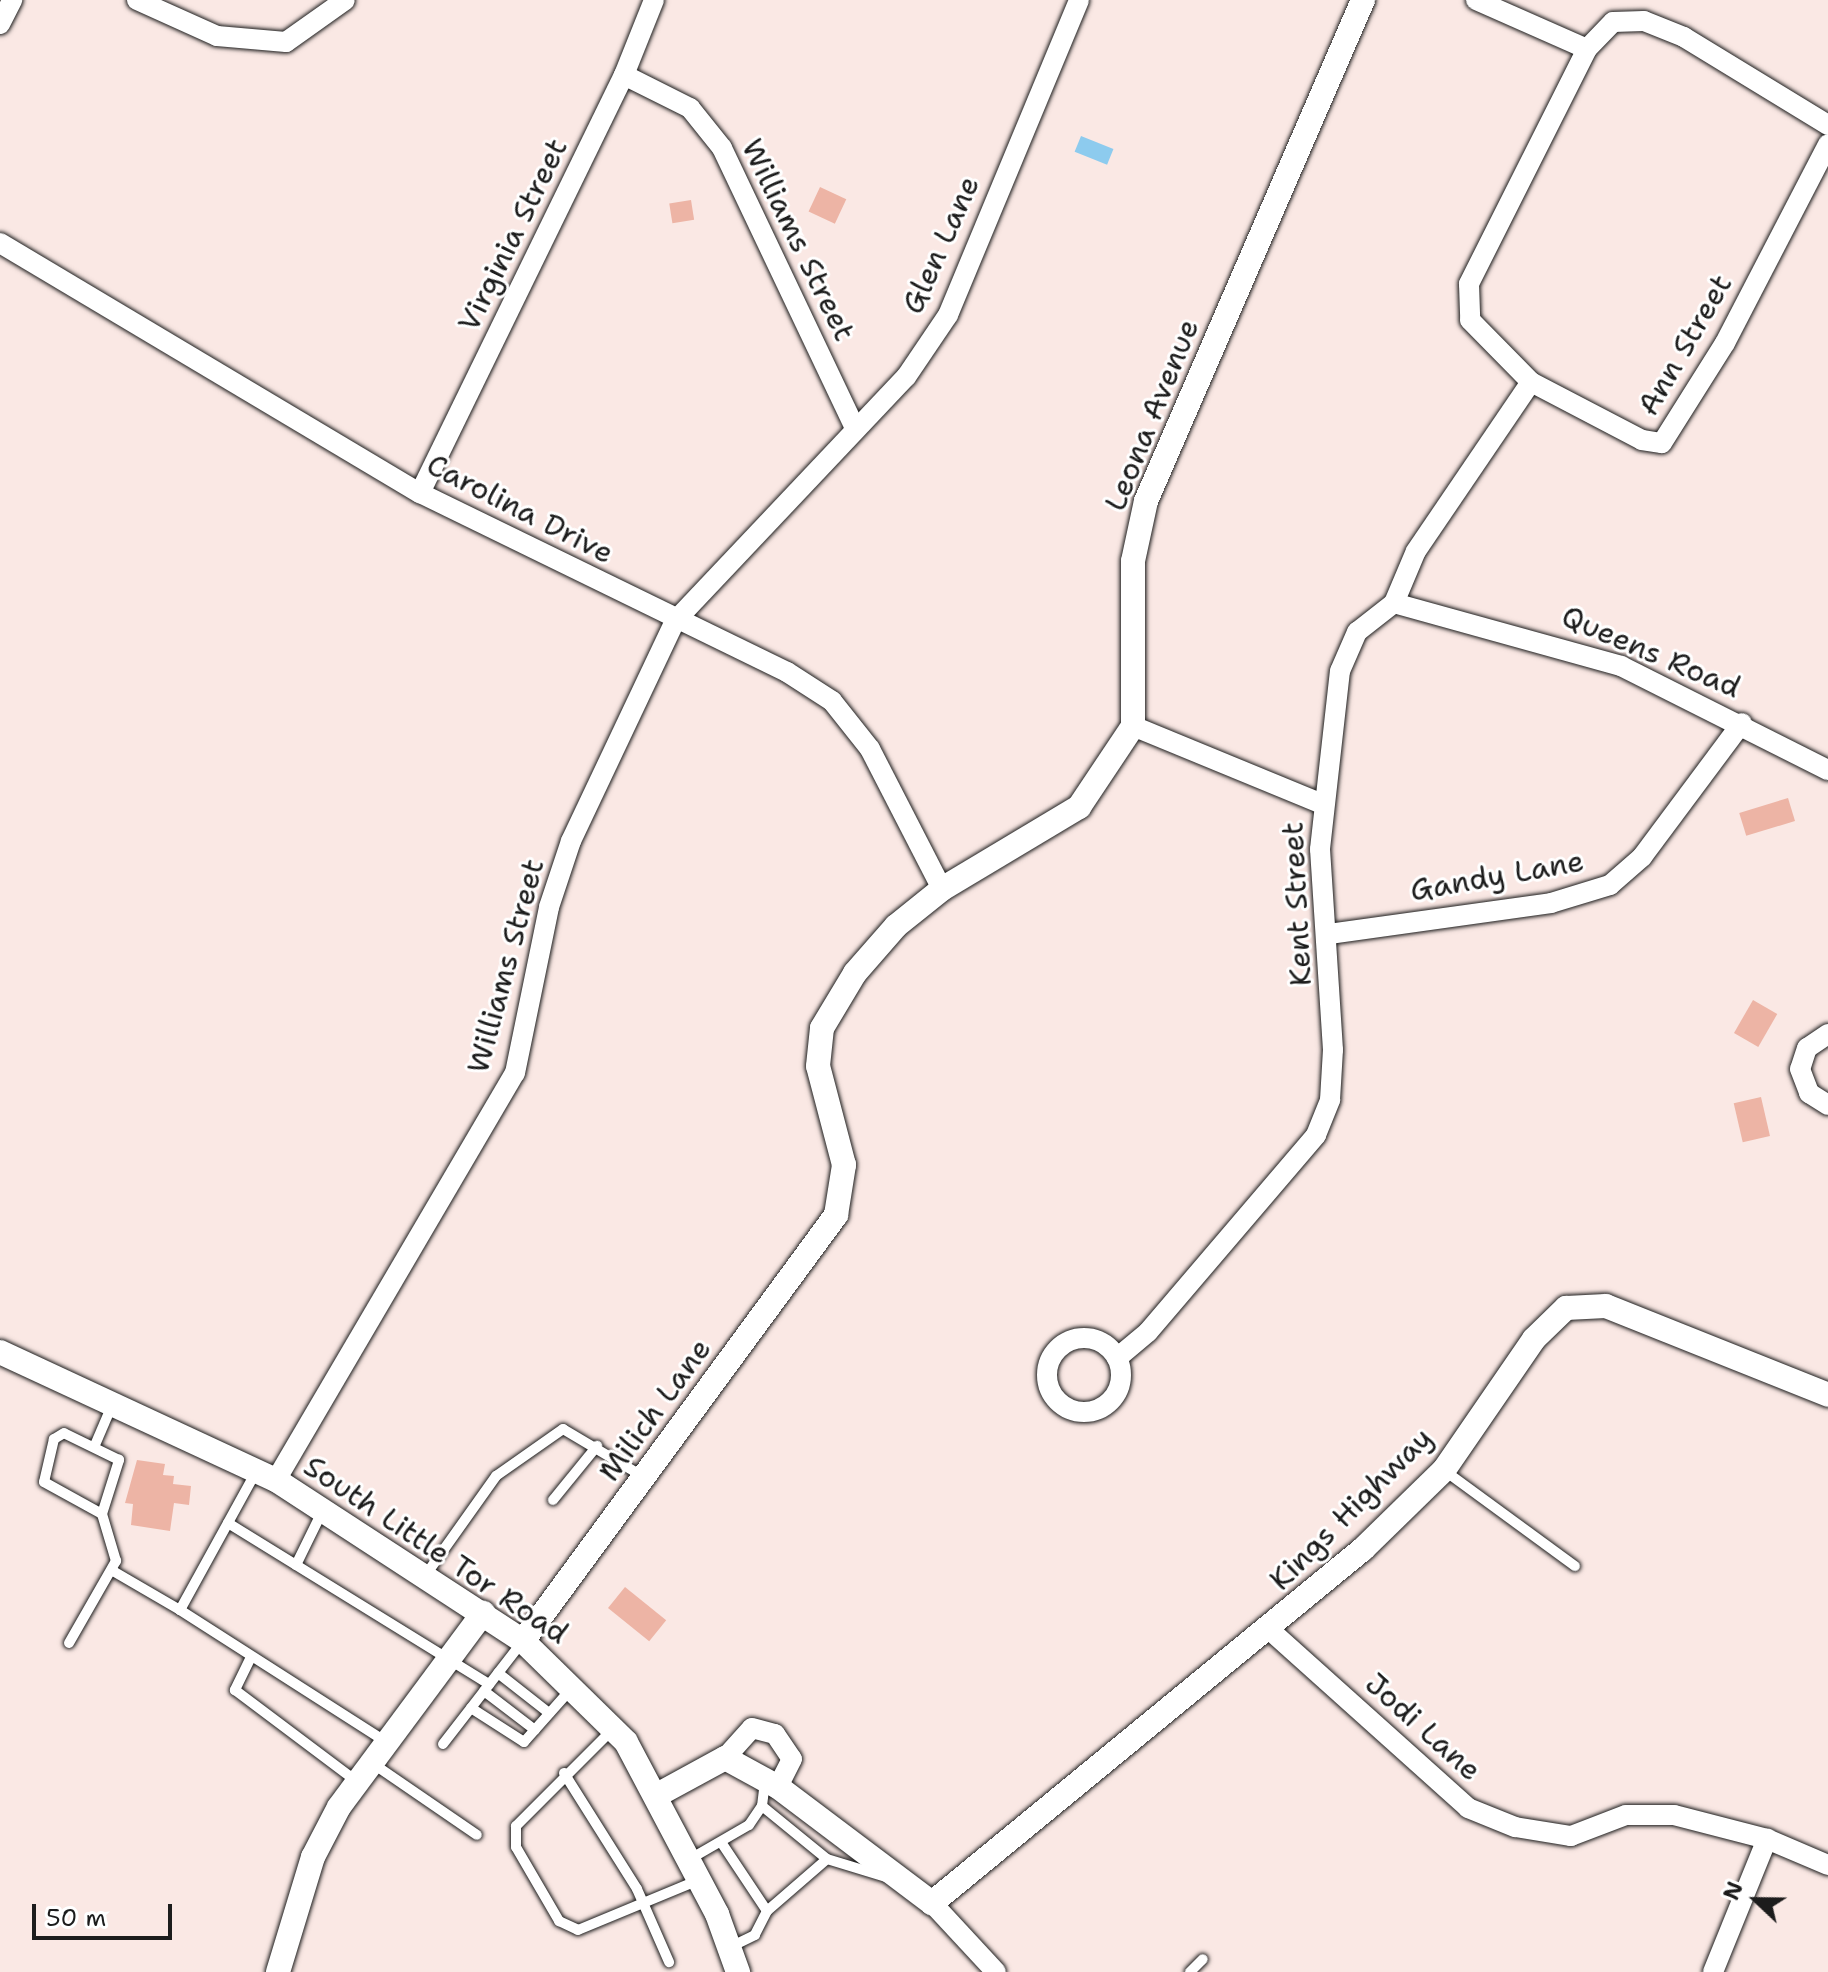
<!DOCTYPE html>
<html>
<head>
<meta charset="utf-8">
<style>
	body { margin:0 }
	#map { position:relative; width:1828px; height:1972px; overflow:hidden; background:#fae8e4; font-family:"Shantell Sans",sans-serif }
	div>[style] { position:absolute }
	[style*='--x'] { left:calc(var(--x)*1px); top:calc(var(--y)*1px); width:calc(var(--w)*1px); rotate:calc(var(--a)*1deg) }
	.water>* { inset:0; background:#8dcbee; transform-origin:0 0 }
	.building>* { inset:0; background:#edb4a5; transform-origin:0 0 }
	.roads { filter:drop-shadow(0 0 2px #1c1c1c) drop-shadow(0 0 2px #1c1c1c) }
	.service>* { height:10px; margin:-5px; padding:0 5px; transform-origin:5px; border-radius:5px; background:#fff }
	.minor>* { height:20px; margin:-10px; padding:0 10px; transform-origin:10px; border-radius:10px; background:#fff }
	.minor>.ring { margin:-10px; padding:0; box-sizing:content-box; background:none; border:20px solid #fff; border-radius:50% }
	.tertiary>* { height:24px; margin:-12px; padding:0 12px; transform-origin:12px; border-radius:12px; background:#fff }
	span { translate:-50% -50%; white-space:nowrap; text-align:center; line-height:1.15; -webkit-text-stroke:6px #fff; paint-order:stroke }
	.street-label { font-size:30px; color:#1c1c1c }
	.north { position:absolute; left:1716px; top:1860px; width:80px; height:80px; -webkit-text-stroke:6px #fff; paint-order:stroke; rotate:292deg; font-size:22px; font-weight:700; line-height:32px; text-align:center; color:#1c1c1c }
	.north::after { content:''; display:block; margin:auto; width:28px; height:36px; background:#1c1c1c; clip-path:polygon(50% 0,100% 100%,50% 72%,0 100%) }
	.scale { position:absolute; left:32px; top:1904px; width:140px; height:36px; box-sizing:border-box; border:4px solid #1c1c1c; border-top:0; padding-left:10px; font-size:24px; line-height:28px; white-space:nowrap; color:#1c1c1c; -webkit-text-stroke:6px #fff; paint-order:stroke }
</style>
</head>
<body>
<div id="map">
	<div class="water">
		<i style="left:1081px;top:136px;width:35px;height:17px;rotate:22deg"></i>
	</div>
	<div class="building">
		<i style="left:820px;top:187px;width:29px;height:27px;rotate:25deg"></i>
		<i style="left:691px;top:200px;width:20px;height:22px;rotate:81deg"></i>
		<i style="left:1788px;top:798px;width:24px;height:51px;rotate:73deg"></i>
		<i style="left:1753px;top:1000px;width:28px;height:38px;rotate:30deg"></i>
		<i style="left:1761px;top:1097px;width:40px;height:28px;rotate:77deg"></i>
		<i style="clip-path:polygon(137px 1460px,165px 1464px,163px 1475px,174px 1476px,173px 1484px,191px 1486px,189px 1505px,174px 1503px,170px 1531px,131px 1525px,133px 1504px,125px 1503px)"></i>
		<i style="left:625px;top:1587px;width:53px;height:27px;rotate:39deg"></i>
	</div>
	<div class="roads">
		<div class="service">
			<i style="--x:95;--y:1445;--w:46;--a:-66.8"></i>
			<i style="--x:1445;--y:1471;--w:161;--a:36.2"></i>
			<i style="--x:553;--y:1500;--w:70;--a:-50.8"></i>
			<i style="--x:228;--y:1523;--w:307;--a:31.7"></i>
			<i style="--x:296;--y:1565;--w:61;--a:-63.9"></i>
			<i style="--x:113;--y:1571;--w:78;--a:30.2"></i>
			<i style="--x:180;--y:1610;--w:158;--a:-61.2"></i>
			<i style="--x:425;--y:1576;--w:123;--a:-54.6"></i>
			<i style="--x:496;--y:1476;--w:82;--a:-35"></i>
			<i style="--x:563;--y:1429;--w:94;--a:30.7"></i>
			<i style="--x:180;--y:1610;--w:243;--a:32.6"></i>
			<i style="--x:69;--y:1643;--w:95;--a:-60.2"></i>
			<i style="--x:116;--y:1561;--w:49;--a:-106.6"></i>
			<i style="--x:102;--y:1514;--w:57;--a:-72.5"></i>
			<i style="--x:119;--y:1460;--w:61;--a:-153.9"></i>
			<i style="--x:64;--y:1433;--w:12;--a:149"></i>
			<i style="--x:54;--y:1439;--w:44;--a:103.1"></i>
			<i style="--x:44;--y:1482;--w:66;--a:28.9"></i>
			<i style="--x:251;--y:1657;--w:37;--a:116"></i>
			<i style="--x:235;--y:1690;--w:151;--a:36.9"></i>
			<i style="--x:498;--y:1673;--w:65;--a:38.1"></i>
			<i style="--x:484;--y:1691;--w:64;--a:37.4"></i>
			<i style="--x:471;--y:1708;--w:63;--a:32.7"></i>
			<i style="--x:524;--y:1742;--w:71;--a:-48.4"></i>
			<i style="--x:612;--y:1730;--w:136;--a:135"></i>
			<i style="--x:516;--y:1826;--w:21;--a:90"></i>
			<i style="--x:516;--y:1847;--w:86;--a:59.8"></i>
			<i style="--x:559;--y:1921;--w:21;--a:25"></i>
			<i style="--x:578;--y:1930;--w:131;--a:-22.5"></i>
			<i style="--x:443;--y:1744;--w:130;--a:-52.2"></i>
			<i style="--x:372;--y:1763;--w:127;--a:34.4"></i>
			<i style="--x:564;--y:1773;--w:137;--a:57.8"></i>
			<i style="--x:637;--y:1889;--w:80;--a:66.3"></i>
			<i style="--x:762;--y:1806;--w:84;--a:39.2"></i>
			<i style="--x:827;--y:1859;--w:65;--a:17"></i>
			<i style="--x:723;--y:1845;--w:79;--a:56.3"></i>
			<i style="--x:767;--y:1911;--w:27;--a:117"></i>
			<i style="--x:755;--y:1935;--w:28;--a:154"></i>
			<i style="--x:690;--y:1859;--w:68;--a:-30"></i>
			<i style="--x:749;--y:1825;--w:23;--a:-56"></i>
			<i style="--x:762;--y:1806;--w:24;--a:-83"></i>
			<i style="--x:767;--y:1911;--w:79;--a:-40.9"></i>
			<i style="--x:1190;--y:1972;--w:18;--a:-45"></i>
		</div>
		<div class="minor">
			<i style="--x:137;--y:0;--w:88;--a:24.2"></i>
			<i style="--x:217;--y:36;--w:69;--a:5"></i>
			<i style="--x:286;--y:42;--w:72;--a:-35.4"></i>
			<i style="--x:1476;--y:0;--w:121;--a:23.8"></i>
			<i style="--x:0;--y:24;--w:27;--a:-63"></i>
			<i style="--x:624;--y:75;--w:74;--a:26.6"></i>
			<i style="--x:690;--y:108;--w:51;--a:51.3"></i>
			<i style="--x:722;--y:148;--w:308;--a:64.6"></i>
			<i style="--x:1828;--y:125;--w:169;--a:-148.6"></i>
			<i style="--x:1684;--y:37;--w:43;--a:-158.2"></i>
			<i style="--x:1644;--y:21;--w:31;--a:178"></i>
			<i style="--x:1613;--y:22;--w:37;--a:134"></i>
			<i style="--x:1587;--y:49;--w:263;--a:116.7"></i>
			<i style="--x:1469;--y:284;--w:36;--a:88"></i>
			<i style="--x:1470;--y:320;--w:87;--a:45.5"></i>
			<i style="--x:1531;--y:382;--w:125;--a:27.6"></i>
			<i style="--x:1642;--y:440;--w:20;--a:9"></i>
			<i style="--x:1662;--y:443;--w:118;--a:-57.8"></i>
			<i style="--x:1725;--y:343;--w:224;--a:-62.6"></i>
			<i style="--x:0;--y:243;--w:489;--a:30.8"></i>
			<i style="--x:420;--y:493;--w:408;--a:26"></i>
			<i style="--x:787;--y:672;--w:54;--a:32.8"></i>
			<i style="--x:832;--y:701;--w:61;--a:51.6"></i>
			<i style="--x:870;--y:749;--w:157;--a:62.8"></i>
			<i style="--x:420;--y:493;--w:465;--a:-64"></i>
			<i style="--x:624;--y:75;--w:81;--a:-68.2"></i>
			<i style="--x:1394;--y:603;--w:236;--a:15.5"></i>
			<i style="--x:1621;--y:666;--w:232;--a:26.7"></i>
			<i style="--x:1133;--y:726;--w:204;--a:22.4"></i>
			<i style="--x:1329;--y:934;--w:224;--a:-7.9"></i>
			<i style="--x:1551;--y:903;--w:62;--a:-17"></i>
			<i style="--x:1610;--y:885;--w:43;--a:-41.2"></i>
			<i style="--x:1642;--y:857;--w:167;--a:-53.3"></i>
			<i style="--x:1828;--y:1034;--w:25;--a:146"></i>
			<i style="--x:1807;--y:1048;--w:22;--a:108"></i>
			<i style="--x:1800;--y:1069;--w:26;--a:69"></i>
			<i style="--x:1809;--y:1093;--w:22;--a:32"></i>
			<i class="ring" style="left:1047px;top:1338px;width:54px;height:54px"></i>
			<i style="--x:1117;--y:1358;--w:40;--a:-40"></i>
			<i style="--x:1148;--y:1332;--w:259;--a:-49.5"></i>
			<i style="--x:1316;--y:1135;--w:38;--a:-68"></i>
			<i style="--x:1330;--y:1100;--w:50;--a:-86.6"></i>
			<i style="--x:1333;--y:1050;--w:201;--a:-93.7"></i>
			<i style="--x:1320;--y:849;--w:179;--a:-83.6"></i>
			<i style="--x:1340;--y:671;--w:43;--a:-66.4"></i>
			<i style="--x:1357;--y:632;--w:47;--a:-38.1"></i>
			<i style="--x:1394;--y:603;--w:56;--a:-67.1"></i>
			<i style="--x:1416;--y:551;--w:204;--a:-55.8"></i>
			<i style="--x:276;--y:1480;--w:472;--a:-59.6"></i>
			<i style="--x:515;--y:1073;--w:169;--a:-78.4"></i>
			<i style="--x:549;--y:907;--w:70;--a:-71.6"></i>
			<i style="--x:571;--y:841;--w:243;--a:-64.7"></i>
			<i style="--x:675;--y:621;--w:336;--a:-46.6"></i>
			<i style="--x:906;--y:377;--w:75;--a:-55.9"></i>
			<i style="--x:948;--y:315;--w:341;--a:-67.4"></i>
			<i style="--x:1271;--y:1631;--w:265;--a:41.9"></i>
			<i style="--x:1468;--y:1808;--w:51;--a:22"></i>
			<i style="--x:1515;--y:1827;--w:57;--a:9.1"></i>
			<i style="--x:1571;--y:1836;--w:59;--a:-20.9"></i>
			<i style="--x:1626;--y:1815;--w:48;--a:0"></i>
			<i style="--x:1674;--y:1815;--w:96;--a:14.5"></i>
			<i style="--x:1767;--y:1839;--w:66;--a:23.1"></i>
			<i style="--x:725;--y:1758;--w:40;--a:-48"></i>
			<i style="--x:752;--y:1728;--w:24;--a:15"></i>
			<i style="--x:775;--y:1734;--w:30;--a:56"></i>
			<i style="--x:792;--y:1759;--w:31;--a:117"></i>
			<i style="--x:932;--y:1903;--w:94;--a:47.2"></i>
			<i style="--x:1713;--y:1972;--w:144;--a:-67.9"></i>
		</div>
		<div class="tertiary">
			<i style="--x:0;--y:1352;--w:304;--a:24.9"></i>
			<i style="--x:276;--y:1480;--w:295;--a:33.1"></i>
			<i style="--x:523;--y:1641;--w:144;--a:44.4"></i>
			<i style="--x:626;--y:1742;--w:195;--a:62.1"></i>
			<i style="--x:717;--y:1914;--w:62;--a:70.1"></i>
			<i style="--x:523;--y:1641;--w:529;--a:-53.69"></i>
			<i style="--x:836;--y:1215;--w:51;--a:-80.9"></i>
			<i style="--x:844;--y:1165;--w:102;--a:-104.7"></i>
			<i style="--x:818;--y:1066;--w:38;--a:-84"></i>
			<i style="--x:822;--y:1028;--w:64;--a:-59"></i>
			<i style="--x:855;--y:973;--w:62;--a:-48.9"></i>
			<i style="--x:896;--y:926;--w:59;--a:-38.8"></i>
			<i style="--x:942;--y:889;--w:160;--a:-30.9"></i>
			<i style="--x:1079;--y:807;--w:97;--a:-56.3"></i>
			<i style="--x:1133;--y:726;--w:165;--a:-90"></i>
			<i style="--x:1133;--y:561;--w:61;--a:-77.8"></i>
			<i style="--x:1146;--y:501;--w:546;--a:-66.58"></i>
			<i style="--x:659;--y:1794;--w:75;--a:-28.6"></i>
			<i style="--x:725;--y:1758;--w:60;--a:28.7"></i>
			<i style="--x:778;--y:1787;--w:193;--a:37"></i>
			<i style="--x:932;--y:1903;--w:558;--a:-39.4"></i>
			<i style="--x:1363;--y:1549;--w:113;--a:-44.3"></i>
			<i style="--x:1444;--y:1470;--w:159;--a:-55.5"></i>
			<i style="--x:1534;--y:1339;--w:45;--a:-44.1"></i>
			<i style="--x:1566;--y:1308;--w:40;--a:-2.9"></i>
			<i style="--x:1606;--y:1306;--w:239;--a:21.8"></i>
			<i style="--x:278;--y:1972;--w:120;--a:-73.1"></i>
			<i style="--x:313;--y:1857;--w:56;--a:-62.5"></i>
			<i style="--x:339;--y:1807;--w:242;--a:-53.4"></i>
		</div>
	</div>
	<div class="street-label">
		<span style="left:513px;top:235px;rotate:-64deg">Virginia Street</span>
		<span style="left:798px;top:240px;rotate:64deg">Williams Street</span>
		<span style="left:941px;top:245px;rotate:-66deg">Glen Lane</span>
		<span style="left:1685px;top:345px;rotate:-60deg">Ann Street</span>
		<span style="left:1152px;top:415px;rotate:-68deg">Leona Avenue</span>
		<span style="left:520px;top:509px;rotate:27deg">Carolina Drive</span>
		<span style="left:1651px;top:652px;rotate:23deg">Queens Road</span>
		<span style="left:1497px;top:876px;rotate:-10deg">Gandy Lane</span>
		<span style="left:1297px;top:904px;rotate:-93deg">Kent Street</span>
		<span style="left:506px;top:966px;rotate:-75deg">Williams Street</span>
		<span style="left:655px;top:1410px;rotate:-54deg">Milich Lane</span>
		<span style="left:1351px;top:1509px;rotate:-45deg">Kings Highway</span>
		<span style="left:436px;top:1550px;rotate:34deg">South Little Tor Road</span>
		<span style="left:1423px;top:1727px;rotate:42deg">Jodi Lane</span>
	</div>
	<div class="north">N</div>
	<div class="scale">50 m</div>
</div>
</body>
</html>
